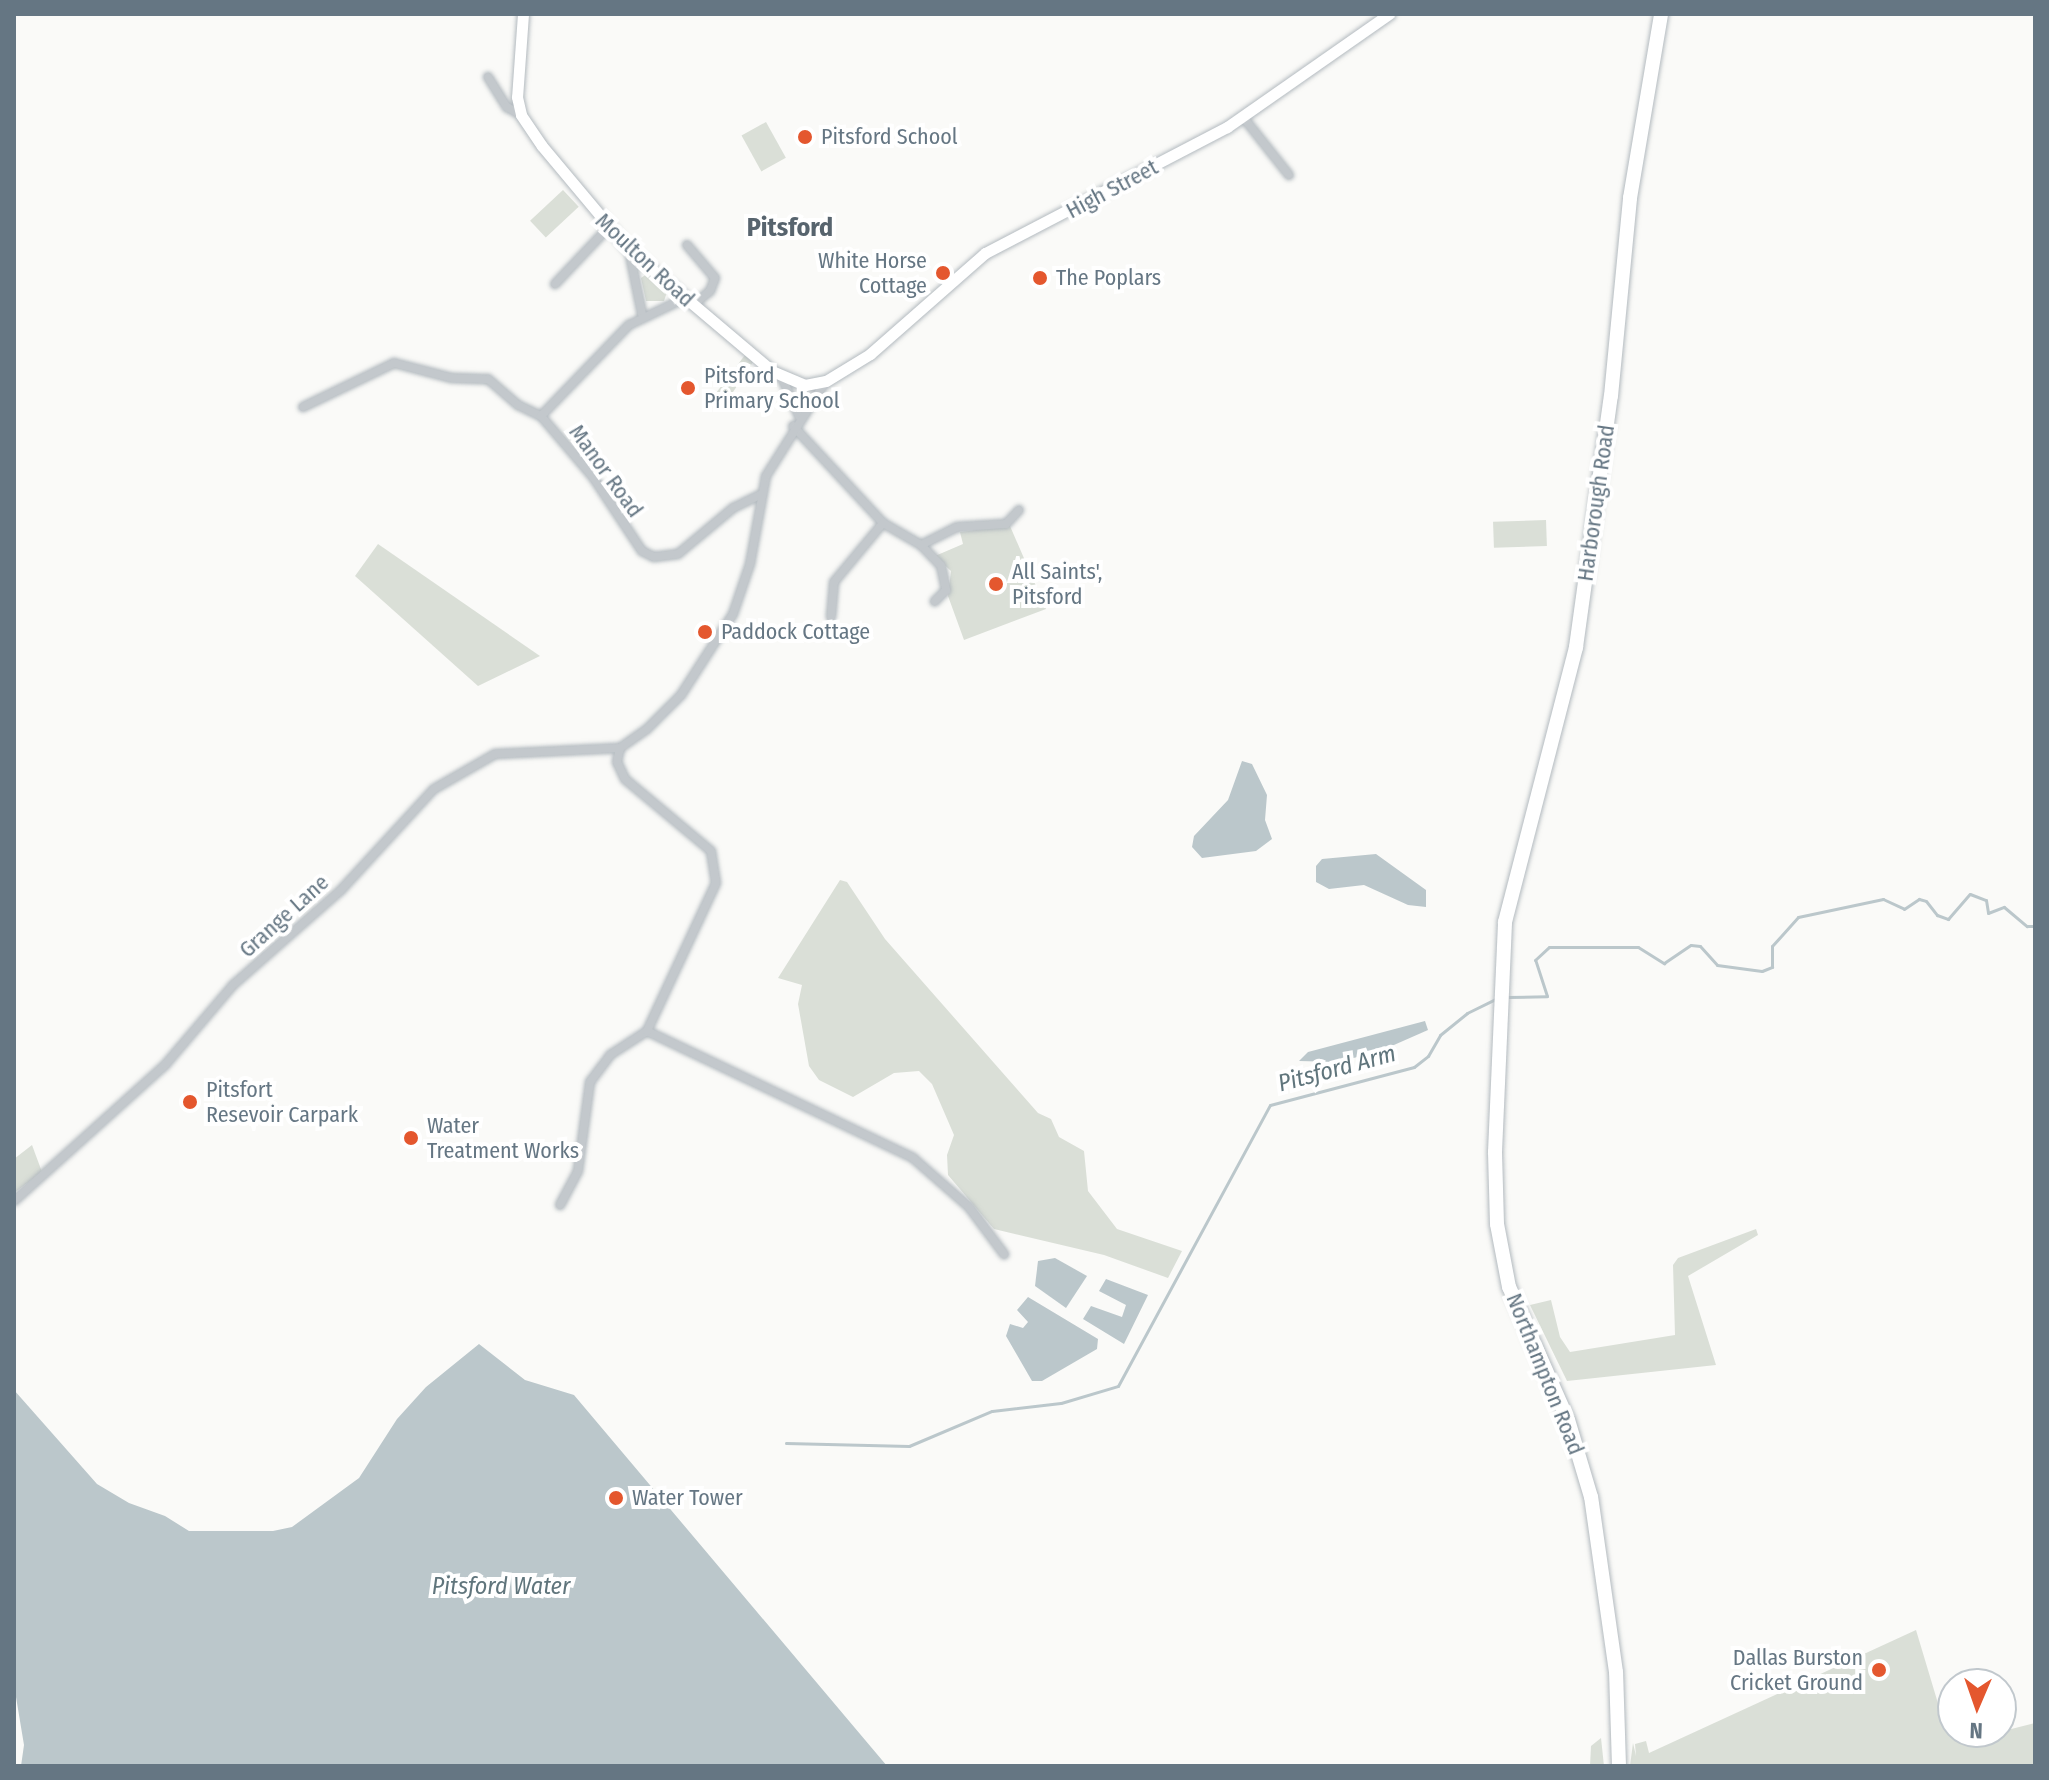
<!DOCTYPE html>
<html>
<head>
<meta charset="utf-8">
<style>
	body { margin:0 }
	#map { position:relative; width:2049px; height:1780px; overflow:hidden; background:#fafaf8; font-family:"Fira Sans Condensed",sans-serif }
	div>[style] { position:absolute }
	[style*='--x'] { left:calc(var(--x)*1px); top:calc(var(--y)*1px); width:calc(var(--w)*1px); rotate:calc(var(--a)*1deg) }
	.green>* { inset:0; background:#dadfd7; transform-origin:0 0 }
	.water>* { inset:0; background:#bbc7cb }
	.stream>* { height:3px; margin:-1.5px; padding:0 1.5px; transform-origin:1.5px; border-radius:1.5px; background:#bbc7cb }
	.roads { filter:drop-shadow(0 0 2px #b3babf) drop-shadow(0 0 2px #b3babf) }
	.street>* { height:8px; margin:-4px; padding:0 4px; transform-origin:4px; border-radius:4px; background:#c3c8cc }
	.secondary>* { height:11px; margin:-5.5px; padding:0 5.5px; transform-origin:5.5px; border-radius:5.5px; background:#fff }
	.highway>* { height:14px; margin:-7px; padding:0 7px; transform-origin:7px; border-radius:7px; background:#fff }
	.dots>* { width:22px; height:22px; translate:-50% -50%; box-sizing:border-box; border:4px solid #fff; border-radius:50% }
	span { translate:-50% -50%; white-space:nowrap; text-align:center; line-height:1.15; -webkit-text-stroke:8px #fff; paint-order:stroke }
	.poi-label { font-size:22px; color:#657683 }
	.left { translate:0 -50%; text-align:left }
	.right { translate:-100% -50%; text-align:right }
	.street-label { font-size:22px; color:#657683 }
	.water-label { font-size:24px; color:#60757c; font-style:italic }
	.quarter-label { font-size:26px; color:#57646e; font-weight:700 }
	.frame { position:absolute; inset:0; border:16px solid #657683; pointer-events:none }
	.north { position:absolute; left:1937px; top:1668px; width:80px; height:80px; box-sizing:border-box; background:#fff; border:2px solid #c1c8cd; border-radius:50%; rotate:182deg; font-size:22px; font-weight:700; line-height:32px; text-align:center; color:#657683 }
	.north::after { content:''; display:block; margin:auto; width:28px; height:36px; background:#e4572e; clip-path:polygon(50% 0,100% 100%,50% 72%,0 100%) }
</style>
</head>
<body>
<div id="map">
	<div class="green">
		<i style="left:766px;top:122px;width:41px;height:28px;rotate:61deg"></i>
		<i style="left:563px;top:190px;width:23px;height:45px;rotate:47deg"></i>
		<i style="clip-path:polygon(648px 273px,668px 289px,664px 301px,646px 301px,641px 278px)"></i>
		<i style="clip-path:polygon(745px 355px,753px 362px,727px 401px,716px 393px)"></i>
		<i style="left:1546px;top:520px;width:26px;height:53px;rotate:88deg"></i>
		<i style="clip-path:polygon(1010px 526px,1046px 609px,964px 640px,948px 596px,951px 571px,935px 556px,963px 544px,960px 532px)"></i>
		<i style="clip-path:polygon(378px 544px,540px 656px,478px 686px,355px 576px)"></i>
		<i style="clip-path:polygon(840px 880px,847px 882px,885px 939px,1038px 1113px,1051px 1119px,1059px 1137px,1084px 1151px,1088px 1191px,1117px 1229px,1182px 1251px,1168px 1278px,1104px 1255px,994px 1229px,948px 1175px,947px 1155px,954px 1135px,932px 1084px,919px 1071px,894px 1073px,853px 1097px,819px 1080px,809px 1066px,798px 1004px,802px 985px,778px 978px)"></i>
		<i style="clip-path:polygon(32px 1145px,42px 1172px,14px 1193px,14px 1159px)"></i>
		<i style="clip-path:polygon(1756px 1229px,1758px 1235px,1688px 1276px,1716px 1365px,1567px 1381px,1530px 1305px,1551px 1300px,1560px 1337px,1570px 1352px,1675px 1335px,1673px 1265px,1678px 1258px)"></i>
		<i style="clip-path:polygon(1916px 1630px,1940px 1710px,1953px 1712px,1953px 1732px,1961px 1732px,1964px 1741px,2035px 1723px,2035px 1766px,1630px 1766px,1633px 1743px,1636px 1756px,1635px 1744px,1646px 1741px,1649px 1753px)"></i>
		<i style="clip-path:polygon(1601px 1738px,1604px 1766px,1590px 1766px,1591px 1746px)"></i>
	</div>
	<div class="water">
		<i style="clip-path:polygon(1242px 761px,1252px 764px,1267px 795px,1265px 820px,1272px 839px,1256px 851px,1202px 858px,1192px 847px,1194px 836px,1228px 800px)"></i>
		<i style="clip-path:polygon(1376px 854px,1426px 890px,1426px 907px,1408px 905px,1364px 885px,1329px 889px,1316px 882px,1316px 866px,1322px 859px)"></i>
		<i style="clip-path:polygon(1425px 1021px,1428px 1030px,1378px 1052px,1337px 1062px,1299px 1061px,1308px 1052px)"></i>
		<i style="clip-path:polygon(1055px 1258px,1087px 1276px,1066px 1308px,1035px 1286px,1038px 1261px)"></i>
		<i style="clip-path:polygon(1106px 1279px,1148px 1295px,1124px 1344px,1083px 1319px,1091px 1306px,1122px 1317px,1126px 1305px,1099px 1291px)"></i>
		<i style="clip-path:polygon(1028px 1297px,1098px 1339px,1097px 1349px,1042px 1381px,1032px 1381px,1006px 1336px,1010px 1324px,1023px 1328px,1028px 1322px,1017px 1310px)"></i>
		<i style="clip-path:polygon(479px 1344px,525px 1380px,574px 1395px,887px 1766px,21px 1766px,24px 1745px,14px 1685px,14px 1390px,97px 1484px,129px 1503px,165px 1516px,189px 1531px,273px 1531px,292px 1527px,359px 1478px,397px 1419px,426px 1387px)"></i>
	</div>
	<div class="stream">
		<i style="--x:1508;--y:997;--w:39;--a:-1"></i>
		<i style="--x:1547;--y:996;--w:38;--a:-108"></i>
		<i style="--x:1535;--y:960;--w:19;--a:-43"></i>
		<i style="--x:1549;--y:947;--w:89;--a:0"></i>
		<i style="--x:1638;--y:947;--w:31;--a:32"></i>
		<i style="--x:1664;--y:963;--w:32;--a:-34"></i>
		<i style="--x:1691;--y:945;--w:9;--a:6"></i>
		<i style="--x:1700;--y:946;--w:25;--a:48"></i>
		<i style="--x:1717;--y:965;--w:45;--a:7.6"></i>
		<i style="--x:1762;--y:971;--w:11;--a:-22"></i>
		<i style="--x:1772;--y:967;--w:21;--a:-90"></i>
		<i style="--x:1772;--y:946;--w:39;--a:-48"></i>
		<i style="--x:1798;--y:917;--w:87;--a:-12"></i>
		<i style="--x:1883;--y:899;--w:23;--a:25"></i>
		<i style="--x:1904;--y:909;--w:18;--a:-34"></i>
		<i style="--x:1919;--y:899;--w:7;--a:16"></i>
		<i style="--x:1926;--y:901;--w:18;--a:52"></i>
		<i style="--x:1937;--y:915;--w:12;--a:20"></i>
		<i style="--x:1948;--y:919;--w:33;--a:-49"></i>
		<i style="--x:1970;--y:894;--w:17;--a:21"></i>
		<i style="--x:1986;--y:900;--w:13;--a:81"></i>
		<i style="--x:1988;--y:913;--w:17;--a:-21"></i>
		<i style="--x:2004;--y:907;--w:30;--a:40"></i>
		<i style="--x:2027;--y:926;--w:8;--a:0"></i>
		<i style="--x:786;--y:1443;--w:123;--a:1.4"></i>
		<i style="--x:909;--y:1446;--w:90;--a:-22.9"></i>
		<i style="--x:992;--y:1411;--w:69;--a:-6.6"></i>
		<i style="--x:1061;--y:1403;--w:59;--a:-16.6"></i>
		<i style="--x:1118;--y:1386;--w:319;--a:-61.6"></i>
		<i style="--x:1270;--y:1105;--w:149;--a:-14.8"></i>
		<i style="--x:1414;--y:1067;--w:18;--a:-38"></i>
		<i style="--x:1428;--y:1056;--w:24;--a:-60"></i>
		<i style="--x:1440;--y:1035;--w:35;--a:-39"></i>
		<i style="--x:1467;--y:1013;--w:32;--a:-26"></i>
	</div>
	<div class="roads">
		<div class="street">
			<i style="--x:488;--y:77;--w:36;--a:58"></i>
			<i style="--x:507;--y:107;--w:16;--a:30"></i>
			<i style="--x:1243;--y:117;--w:74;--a:51.6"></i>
			<i style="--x:687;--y:245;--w:43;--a:49.7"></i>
			<i style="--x:715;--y:278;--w:14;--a:111"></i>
			<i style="--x:710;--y:291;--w:22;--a:141"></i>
			<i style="--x:629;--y:250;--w:65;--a:78.5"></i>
			<i style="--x:555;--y:284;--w:76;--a:-46.6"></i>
			<i style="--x:782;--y:378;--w:42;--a:65.9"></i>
			<i style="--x:303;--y:407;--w:101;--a:-25.8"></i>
			<i style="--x:394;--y:363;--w:60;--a:14.5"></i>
			<i style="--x:452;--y:378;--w:36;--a:2"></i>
			<i style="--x:488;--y:379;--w:40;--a:41"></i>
			<i style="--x:518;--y:405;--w:25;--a:26"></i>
			<i style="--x:541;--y:416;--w:80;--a:49.6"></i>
			<i style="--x:593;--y:477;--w:89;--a:56.5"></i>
			<i style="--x:642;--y:551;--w:13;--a:27"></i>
			<i style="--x:654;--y:557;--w:24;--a:-7"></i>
			<i style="--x:678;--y:554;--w:72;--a:-39.9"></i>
			<i style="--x:733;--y:508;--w:30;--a:-26"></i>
			<i style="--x:541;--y:416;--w:127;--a:-46"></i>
			<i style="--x:629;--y:325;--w:62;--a:-25.7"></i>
			<i style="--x:793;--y:426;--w:132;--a:47.1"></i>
			<i style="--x:883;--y:523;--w:44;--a:30.1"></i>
			<i style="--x:921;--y:545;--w:29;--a:46"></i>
			<i style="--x:941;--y:566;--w:25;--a:78"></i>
			<i style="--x:946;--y:590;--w:16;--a:135"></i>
			<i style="--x:921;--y:545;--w:40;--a:-26.6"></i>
			<i style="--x:957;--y:527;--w:49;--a:-3.5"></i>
			<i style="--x:1006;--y:524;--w:19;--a:-47"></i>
			<i style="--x:831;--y:617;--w:35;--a:-85"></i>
			<i style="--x:834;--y:582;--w:77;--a:-50.3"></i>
			<i style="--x:647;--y:1031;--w:295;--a:25.5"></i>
			<i style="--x:913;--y:1158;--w:74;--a:41.2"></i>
			<i style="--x:969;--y:1207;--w:59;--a:53.3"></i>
			<i style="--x:14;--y:1201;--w:203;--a:-42"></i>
			<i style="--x:165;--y:1065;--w:105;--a:-49.6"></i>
			<i style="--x:233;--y:985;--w:144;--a:-41.3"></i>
			<i style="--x:341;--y:890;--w:137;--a:-47.4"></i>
			<i style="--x:434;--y:789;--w:70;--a:-29.8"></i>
			<i style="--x:495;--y:754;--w:125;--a:-2.7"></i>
			<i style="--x:620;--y:748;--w:33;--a:-35"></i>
			<i style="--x:647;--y:729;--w:48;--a:-45"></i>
			<i style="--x:681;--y:695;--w:96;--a:-57.3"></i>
			<i style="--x:733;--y:614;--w:53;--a:-71.2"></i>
			<i style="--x:750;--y:564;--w:89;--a:-79.7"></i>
			<i style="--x:766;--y:476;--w:112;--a:-57.7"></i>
			<i style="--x:560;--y:1205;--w:38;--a:-62"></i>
			<i style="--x:578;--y:1171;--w:90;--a:-82.3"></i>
			<i style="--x:590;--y:1082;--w:34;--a:-53"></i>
			<i style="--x:610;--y:1055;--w:44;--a:-33"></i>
			<i style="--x:647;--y:1031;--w:163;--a:-65"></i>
			<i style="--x:716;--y:883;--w:32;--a:-99"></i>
			<i style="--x:711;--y:851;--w:112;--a:-140.1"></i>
			<i style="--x:625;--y:779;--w:19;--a:-115"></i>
			<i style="--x:617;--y:762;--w:14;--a:-78"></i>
		</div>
		<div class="secondary">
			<i style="--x:523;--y:14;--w:83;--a:94.1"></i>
			<i style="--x:517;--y:97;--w:18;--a:77"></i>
			<i style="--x:521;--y:115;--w:37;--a:56"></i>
			<i style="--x:542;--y:146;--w:136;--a:50.1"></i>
			<i style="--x:629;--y:250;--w:187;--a:40.2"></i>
			<i style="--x:772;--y:371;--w:36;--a:23"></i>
			<i style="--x:805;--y:385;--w:21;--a:-11"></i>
			<i style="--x:826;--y:381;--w:52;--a:-31.5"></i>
			<i style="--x:870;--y:354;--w:153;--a:-41.3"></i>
			<i style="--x:985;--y:253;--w:273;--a:-27.5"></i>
			<i style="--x:1227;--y:127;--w:198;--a:-34.9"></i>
		</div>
		<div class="highway">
			<i style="--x:1619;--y:1766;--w:94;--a:-91.8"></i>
			<i style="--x:1616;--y:1672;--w:177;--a:-98.1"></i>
			<i style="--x:1591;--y:1497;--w:80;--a:-106.6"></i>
			<i style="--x:1568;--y:1420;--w:145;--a:-113.9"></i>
			<i style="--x:1509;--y:1287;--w:64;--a:-100.8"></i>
			<i style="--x:1497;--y:1224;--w:72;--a:-91.6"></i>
			<i style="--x:1495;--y:1152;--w:230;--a:-87.5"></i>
			<i style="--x:1505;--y:922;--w:284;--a:-75.5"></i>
			<i style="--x:1576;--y:647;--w:253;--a:-82.1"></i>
			<i style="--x:1611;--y:396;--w:199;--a:-84.5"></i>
			<i style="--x:1630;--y:198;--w:187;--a:-80.4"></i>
		</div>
	</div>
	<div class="dots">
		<i style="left:805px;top:137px;background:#e4572e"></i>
		<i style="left:943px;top:273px;background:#e4572e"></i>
		<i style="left:1040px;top:278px;background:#e4572e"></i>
		<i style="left:688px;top:388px;background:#e4572e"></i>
		<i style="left:996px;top:584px;background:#e4572e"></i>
		<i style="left:705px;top:632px;background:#e4572e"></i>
		<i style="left:190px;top:1102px;background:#e4572e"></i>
		<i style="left:411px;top:1138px;background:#e4572e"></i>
		<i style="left:616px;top:1498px;background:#e4572e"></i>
		<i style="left:1879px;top:1670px;background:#e4572e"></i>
	</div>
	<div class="poi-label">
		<span class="left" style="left:821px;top:137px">Pitsford School</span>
		<span class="right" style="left:927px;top:273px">White Horse<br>Cottage</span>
		<span class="left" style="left:1056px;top:278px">The Poplars</span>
		<span class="left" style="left:704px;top:388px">Pitsford<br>Primary School</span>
		<span class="left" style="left:1012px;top:584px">All Saints',<br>Pitsford</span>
		<span class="left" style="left:721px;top:632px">Paddock Cottage</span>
		<span class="left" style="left:206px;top:1102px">Pitsfort<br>Resevoir Carpark</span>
		<span class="left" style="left:427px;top:1138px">Water<br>Treatment Works</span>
		<span class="left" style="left:632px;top:1498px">Water Tower</span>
		<span class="right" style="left:1863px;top:1670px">Dallas Burston<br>Cricket Ground</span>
	</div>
	<div class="street-label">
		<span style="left:1112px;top:189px;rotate:-28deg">High Street</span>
		<span style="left:645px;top:260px;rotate:43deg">Moulton Road</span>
		<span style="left:606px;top:471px;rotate:54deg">Manor Road</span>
		<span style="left:1596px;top:503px;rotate:-82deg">Harborough Road</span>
		<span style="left:284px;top:916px;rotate:-42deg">Grange Lane</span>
		<span style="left:1545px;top:1374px;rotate:68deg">Northampton Road</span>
	</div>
	<div class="water-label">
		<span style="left:1337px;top:1069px;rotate:-15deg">Pitsford Arm</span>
		<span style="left:501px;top:1587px">Pitsford Water</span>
	</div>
	<div class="quarter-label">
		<span style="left:790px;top:228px">Pitsford</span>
	</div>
	<div class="frame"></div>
	<div class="north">N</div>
</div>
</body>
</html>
